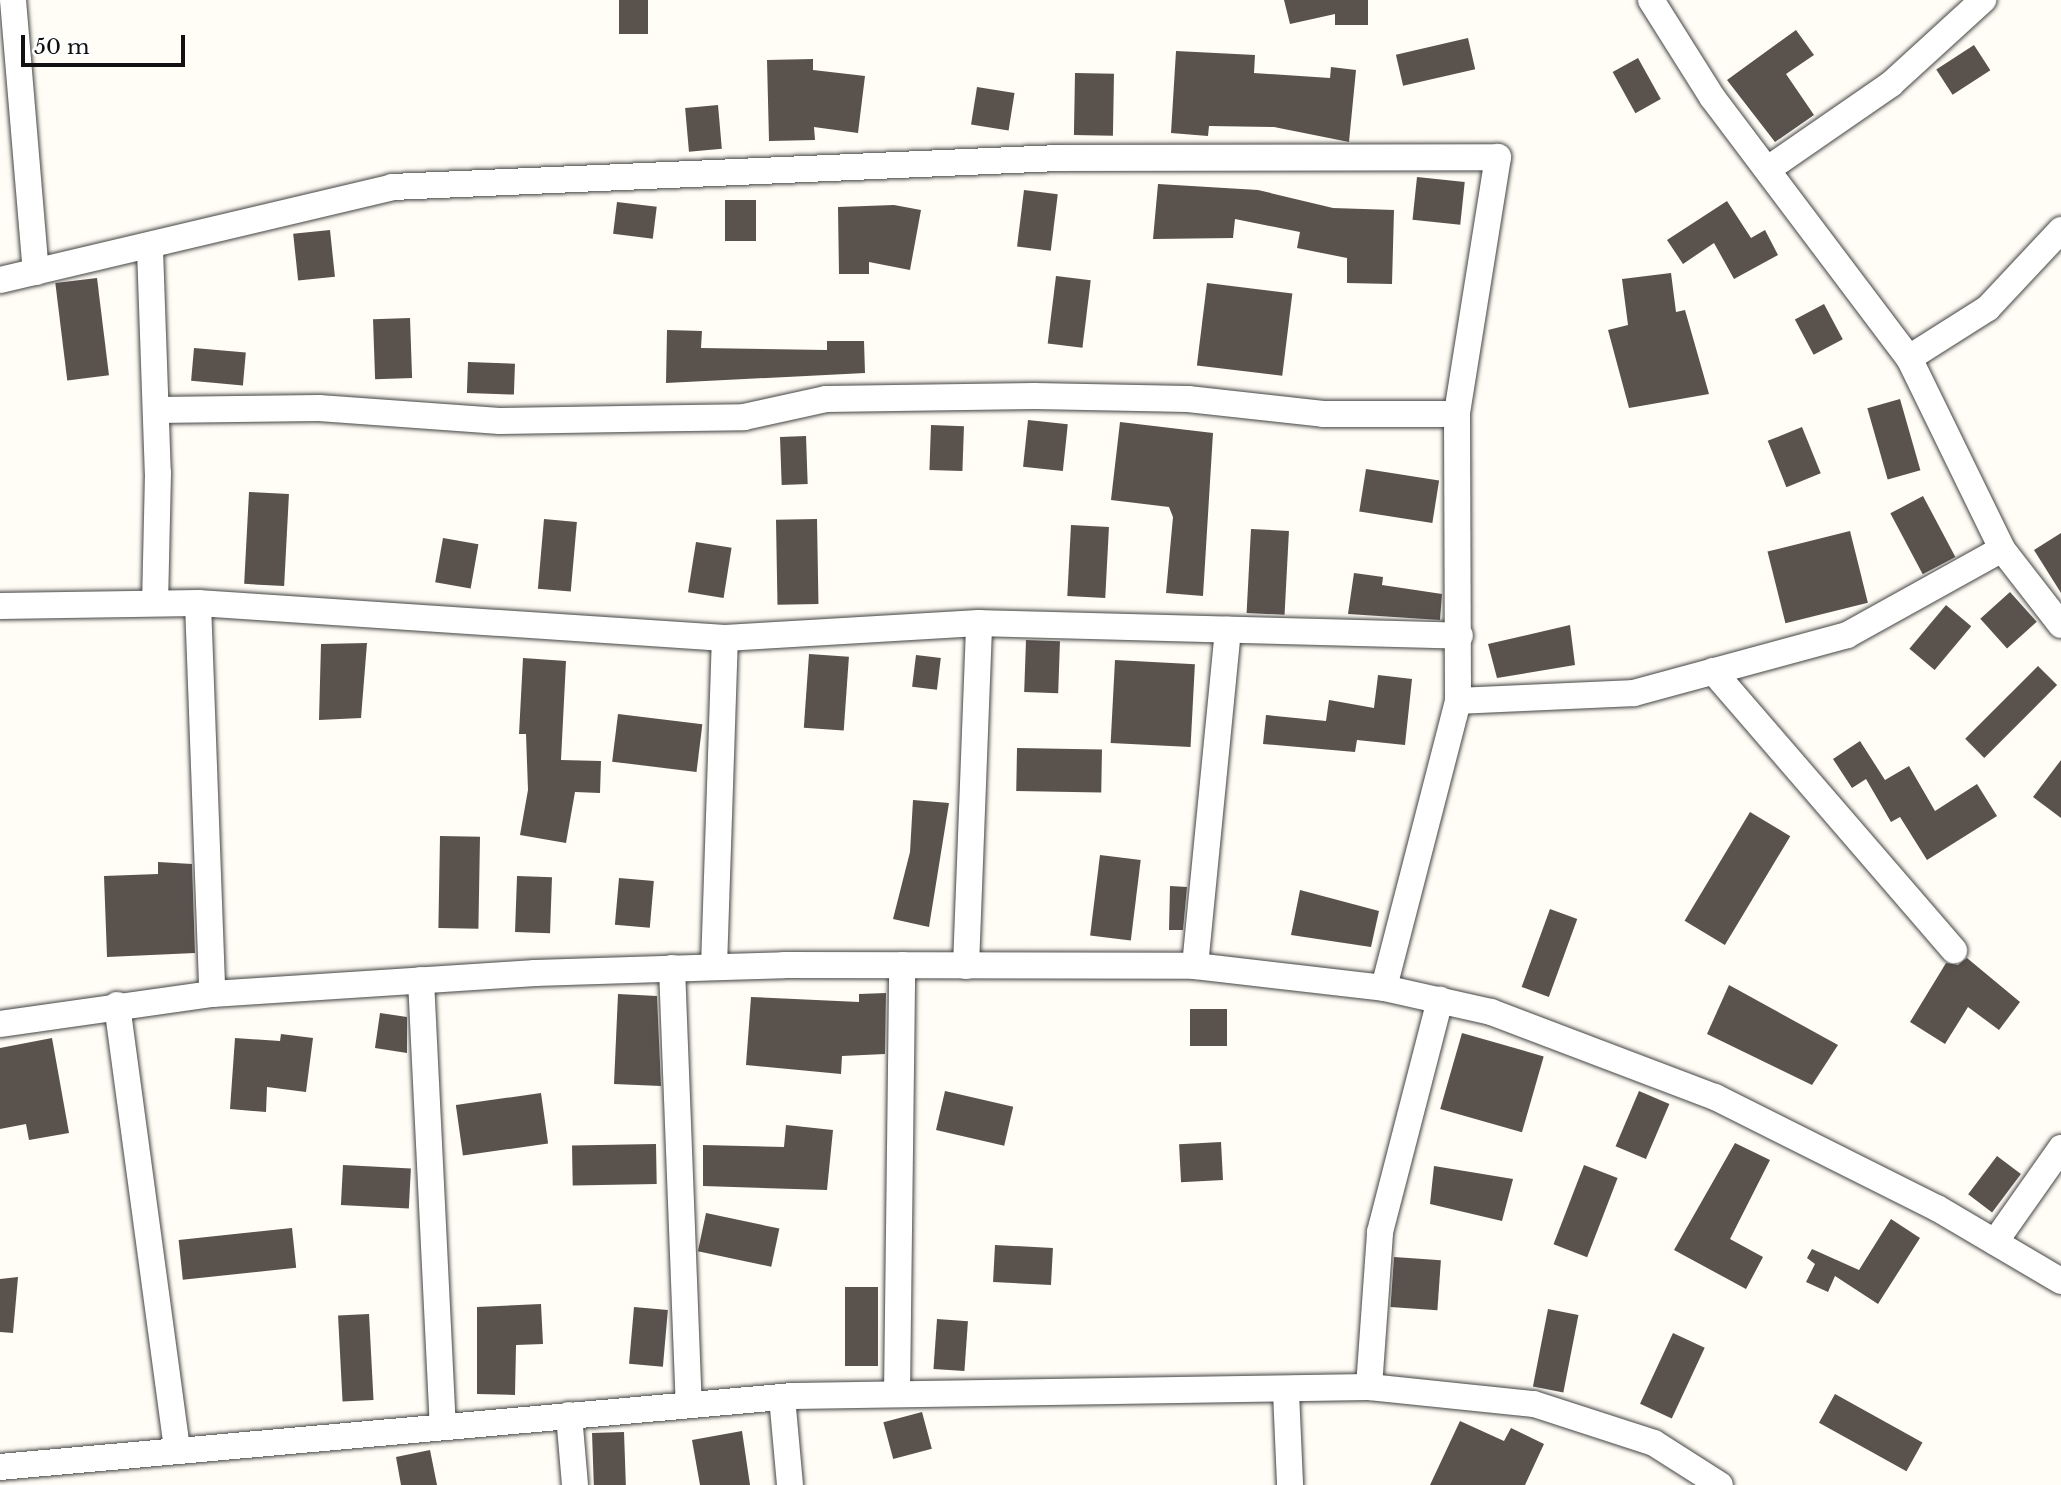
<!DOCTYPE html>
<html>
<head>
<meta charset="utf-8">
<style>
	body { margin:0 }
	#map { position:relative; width:2061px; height:1485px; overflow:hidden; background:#fffdf5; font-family:"Libre Baskerville",serif }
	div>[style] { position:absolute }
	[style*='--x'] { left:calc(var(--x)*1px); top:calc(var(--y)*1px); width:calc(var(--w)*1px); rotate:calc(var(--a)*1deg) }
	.building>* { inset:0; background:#5a524d; transform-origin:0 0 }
	.roads { filter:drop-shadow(0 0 2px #444) drop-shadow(0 0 2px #444) }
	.minor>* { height:26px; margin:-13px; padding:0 13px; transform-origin:13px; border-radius:13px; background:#fff }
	span { translate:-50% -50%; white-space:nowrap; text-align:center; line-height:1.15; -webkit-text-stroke:7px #fff; paint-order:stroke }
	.scale { position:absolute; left:21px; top:35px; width:164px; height:32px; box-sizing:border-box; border:4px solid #111; border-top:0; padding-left:9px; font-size:21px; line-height:24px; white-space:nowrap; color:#111; -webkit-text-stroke:5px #fff; paint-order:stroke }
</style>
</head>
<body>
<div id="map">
	<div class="building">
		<i style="left:619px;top:0;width:29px;height:34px"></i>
		<i style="clip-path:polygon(1284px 0,1368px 0,1368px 25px,1335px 25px,1335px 14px,1290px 24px)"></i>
		<i style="clip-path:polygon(1796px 30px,1814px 55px,1786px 74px,1814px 115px,1775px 142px,1727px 80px)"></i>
		<i style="left:1468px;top:38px;width:32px;height:74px;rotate:77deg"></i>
		<i style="left:1974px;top:45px;width:30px;height:45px;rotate:57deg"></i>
		<i style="clip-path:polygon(1176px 51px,1255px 55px,1254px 73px,1330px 78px,1331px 67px,1356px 70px,1349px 142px,1274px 127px,1209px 126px,1208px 136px,1171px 133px)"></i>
		<i style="left:1638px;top:58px;width:47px;height:29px;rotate:61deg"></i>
		<i style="clip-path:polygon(813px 59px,813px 70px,865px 76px,858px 133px,814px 127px,815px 140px,769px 141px,767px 60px)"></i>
		<i style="left:1075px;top:73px;width:39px;height:62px;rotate:1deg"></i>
		<i style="left:977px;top:87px;width:38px;height:38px;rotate:9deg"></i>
		<i style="left:718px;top:105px;width:44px;height:33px;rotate:85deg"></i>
		<i style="left:1417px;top:177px;width:48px;height:43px;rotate:6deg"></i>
		<i style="clip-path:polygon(1158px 184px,1258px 190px,1333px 208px,1394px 210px,1392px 284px,1347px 283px,1347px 258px,1297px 248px,1300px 232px,1235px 219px,1233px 238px,1153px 239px)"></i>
		<i style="left:1024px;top:190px;width:34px;height:57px;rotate:7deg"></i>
		<i style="left:725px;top:200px;width:31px;height:41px"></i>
		<i style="clip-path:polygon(1727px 201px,1751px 238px,1765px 230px,1778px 255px,1734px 279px,1714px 243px,1683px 264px,1667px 240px)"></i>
		<i style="left:617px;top:202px;width:40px;height:32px;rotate:7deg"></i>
		<i style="clip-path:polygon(894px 205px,921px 210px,910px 270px,869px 262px,869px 274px,839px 274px,838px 207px)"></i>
		<i style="left:330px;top:230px;width:47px;height:37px;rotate:84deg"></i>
		<i style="clip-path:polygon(1671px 273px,1676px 312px,1685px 310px,1709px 394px,1629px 408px,1608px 330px,1628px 325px,1622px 279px)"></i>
		<i style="left:1056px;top:276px;width:35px;height:68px;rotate:7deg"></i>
		<i style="left:97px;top:278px;width:98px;height:42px;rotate:83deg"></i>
		<i style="left:1207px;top:283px;width:86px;height:83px;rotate:7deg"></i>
		<i style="left:1824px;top:304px;width:40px;height:33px;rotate:62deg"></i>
		<i style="left:410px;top:318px;width:60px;height:37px;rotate:88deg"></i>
		<i style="clip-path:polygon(667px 330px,702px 331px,701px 348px,827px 350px,827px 341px,864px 341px,865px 373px,666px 383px)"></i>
		<i style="left:194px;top:348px;width:52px;height:33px;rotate:5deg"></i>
		<i style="left:468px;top:362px;width:47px;height:31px;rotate:2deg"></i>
		<i style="left:1900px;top:399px;width:74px;height:34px;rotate:74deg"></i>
		<i style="left:1028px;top:420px;width:40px;height:47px;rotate:6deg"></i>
		<i style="clip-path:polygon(1120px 422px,1213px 433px,1203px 596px,1166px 593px,1173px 517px,1169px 507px,1111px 500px)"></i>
		<i style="left:931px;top:425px;width:33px;height:45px;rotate:2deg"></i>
		<i style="left:1802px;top:427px;width:50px;height:37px;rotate:68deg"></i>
		<i style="left:806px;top:436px;width:48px;height:26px;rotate:88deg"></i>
		<i style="left:1366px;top:469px;width:74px;height:43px;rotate:9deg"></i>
		<i style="left:249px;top:492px;width:40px;height:92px;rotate:3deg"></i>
		<i style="left:1923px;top:496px;width:69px;height:37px;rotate:62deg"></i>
		<i style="left:544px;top:519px;width:33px;height:70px;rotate:5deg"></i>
		<i style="left:817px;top:519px;width:85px;height:41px;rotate:89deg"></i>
		<i style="left:1071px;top:525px;width:38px;height:71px;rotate:3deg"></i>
		<i style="left:1251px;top:529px;width:38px;height:84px;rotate:3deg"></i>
		<i style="left:1850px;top:531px;width:74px;height:85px;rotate:76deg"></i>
		<i style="clip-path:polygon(2061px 533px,2061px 593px,2034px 550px)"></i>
		<i style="left:443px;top:538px;width:36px;height:45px;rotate:10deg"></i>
		<i style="left:696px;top:542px;width:36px;height:51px;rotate:9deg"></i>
		<i style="clip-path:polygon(1354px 573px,1383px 577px,1382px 585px,1442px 594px,1440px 620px,1348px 614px)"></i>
		<i style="left:2010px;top:592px;width:40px;height:40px;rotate:48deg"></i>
		<i style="left:1946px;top:605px;width:33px;height:57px;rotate:40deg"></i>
		<i style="clip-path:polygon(1570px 625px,1575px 665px,1497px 678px,1488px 644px)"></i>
		<i style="left:1026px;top:640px;width:34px;height:52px;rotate:2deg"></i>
		<i style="clip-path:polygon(367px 643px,361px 718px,319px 720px,321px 644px)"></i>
		<i style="left:809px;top:654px;width:40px;height:74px;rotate:4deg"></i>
		<i style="left:916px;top:655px;width:25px;height:32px;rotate:7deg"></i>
		<i style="clip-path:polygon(523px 658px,566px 661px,561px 760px,601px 761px,600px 793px,575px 792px,566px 843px,520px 835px,528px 790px,526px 734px,519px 734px)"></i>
		<i style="left:1115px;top:660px;width:80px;height:83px;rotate:3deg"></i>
		<i style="left:2038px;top:666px;width:27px;height:103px;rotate:45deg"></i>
		<i style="clip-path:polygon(1378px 675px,1412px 679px,1405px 745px,1357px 740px,1355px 752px,1263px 744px,1266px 715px,1326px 721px,1329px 700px,1374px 708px)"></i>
		<i style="left:618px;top:714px;width:85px;height:48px;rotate:7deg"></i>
		<i style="clip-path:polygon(1860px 741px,1885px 780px,1909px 766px,1935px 811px,1977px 784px,1997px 816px,1927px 860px,1900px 817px,1891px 822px,1866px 779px,1852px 788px,1833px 759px)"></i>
		<i style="left:1017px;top:748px;width:85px;height:43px;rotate:1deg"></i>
		<i style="clip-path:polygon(2061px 760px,2061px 818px,2033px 797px)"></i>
		<i style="clip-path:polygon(913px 800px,949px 803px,929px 927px,893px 919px,910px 852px)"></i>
		<i style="left:1750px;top:812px;width:47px;height:127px;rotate:31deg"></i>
		<i style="left:440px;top:836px;width:40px;height:92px;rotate:1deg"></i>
		<i style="left:1100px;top:855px;width:41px;height:81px;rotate:7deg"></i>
		<i style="clip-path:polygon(158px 862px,192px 864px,195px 953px,107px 957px,104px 876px,158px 874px)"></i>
		<i style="left:517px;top:876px;width:35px;height:56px;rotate:2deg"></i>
		<i style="left:619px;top:878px;width:35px;height:47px;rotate:5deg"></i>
		<i style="clip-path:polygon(1170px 886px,1187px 887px,1183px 930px,1169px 930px)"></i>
		<i style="clip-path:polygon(1300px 890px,1379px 911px,1371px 947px,1291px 935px)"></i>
		<i style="left:1550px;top:909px;width:29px;height:83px;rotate:20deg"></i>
		<i style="clip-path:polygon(1967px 958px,2020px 1002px,1999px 1030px,1968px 1007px,1945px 1044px,1910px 1022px,1946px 963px,1958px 965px)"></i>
		<i style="clip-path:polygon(1729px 985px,1838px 1045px,1812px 1085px,1707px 1034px)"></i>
		<i style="clip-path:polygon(886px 993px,885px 1054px,842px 1056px,841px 1074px,746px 1065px,751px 997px,859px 1002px,859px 994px)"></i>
		<i style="clip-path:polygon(618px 994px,657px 996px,661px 1086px,614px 1084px)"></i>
		<i style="left:1190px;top:1009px;width:37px;height:37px"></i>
		<i style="clip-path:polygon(380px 1013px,407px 1017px,407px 1053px,375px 1048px)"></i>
		<i style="left:1462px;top:1033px;width:85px;height:79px;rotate:16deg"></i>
		<i style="clip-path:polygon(281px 1034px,313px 1038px,306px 1092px,267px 1087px,266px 1112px,230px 1109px,235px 1038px,280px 1041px)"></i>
		<i style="clip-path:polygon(52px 1038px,69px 1133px,29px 1140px,26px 1124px,0 1129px,0 1048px)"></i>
		<i style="left:945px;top:1091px;width:70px;height:40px;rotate:13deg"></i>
		<i style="left:1639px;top:1091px;width:33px;height:60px;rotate:23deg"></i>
		<i style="left:541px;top:1093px;width:51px;height:86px;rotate:82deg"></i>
		<i style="clip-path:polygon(786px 1125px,833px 1130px,827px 1190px,703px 1186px,703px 1145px,784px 1147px)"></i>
		<i style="left:1221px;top:1142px;width:38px;height:42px;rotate:87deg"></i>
		<i style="clip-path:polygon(1735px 1143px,1770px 1160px,1730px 1239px,1763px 1257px,1746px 1289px,1674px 1250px)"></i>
		<i style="left:656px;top:1144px;width:40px;height:84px;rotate:89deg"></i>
		<i style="left:1997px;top:1156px;width:30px;height:48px;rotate:37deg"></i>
		<i style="left:343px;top:1165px;width:68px;height:40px;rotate:3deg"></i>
		<i style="left:1584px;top:1165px;width:36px;height:85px;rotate:21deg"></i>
		<i style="clip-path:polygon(1434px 1166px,1513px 1179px,1502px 1221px,1430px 1204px)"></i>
		<i style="left:706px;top:1213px;width:75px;height:39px;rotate:12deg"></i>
		<i style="clip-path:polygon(1891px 1219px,1920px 1238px,1878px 1304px,1835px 1276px,1828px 1292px,1806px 1282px,1815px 1264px,1807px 1258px,1812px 1249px,1859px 1270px)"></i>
		<i style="left:292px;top:1228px;width:40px;height:114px;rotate:84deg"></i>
		<i style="left:995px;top:1245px;width:58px;height:37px;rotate:3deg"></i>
		<i style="left:1394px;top:1257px;width:47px;height:50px;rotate:4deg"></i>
		<i style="clip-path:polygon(18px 1277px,13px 1333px,0 1332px,0 1279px)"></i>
		<i style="left:845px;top:1287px;width:33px;height:79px"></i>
		<i style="clip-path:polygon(541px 1304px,543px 1344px,516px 1345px,515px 1395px,477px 1394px,477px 1307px)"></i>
		<i style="left:634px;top:1307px;width:34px;height:57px;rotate:5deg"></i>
		<i style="left:1548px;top:1309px;width:31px;height:79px;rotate:11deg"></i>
		<i style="left:369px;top:1314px;width:86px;height:31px;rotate:87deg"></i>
		<i style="left:937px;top:1319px;width:31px;height:50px;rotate:4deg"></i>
		<i style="left:1673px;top:1333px;width:35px;height:78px;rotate:25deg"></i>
		<i style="left:1835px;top:1394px;width:100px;height:33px;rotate:29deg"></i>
		<i style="left:922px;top:1412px;width:38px;height:40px;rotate:75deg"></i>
		<i style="clip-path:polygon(1460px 1421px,1504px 1441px,1511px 1428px,1544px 1444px,1525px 1485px,1430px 1485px)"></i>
		<i style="clip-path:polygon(742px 1431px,750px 1485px,700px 1485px,692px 1440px)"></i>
		<i style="left:624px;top:1432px;width:53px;height:32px;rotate:88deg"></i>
		<i style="clip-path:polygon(430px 1450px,437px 1485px,401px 1485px,396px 1457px)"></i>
	</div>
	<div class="roads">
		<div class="minor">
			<i style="--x:13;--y:0;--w:273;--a:85.2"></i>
			<i style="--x:1651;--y:0;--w:115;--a:57.8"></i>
			<i style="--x:1712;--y:97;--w:327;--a:53"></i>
			<i style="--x:1909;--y:358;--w:212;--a:64"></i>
			<i style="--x:2002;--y:549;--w:96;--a:52.2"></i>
			<i style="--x:1768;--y:169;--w:150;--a:-34.6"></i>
			<i style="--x:1891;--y:84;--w:125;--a:-42.4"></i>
			<i style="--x:150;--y:249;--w:224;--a:88"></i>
			<i style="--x:158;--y:473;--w:129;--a:91.3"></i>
			<i style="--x:0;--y:280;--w:403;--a:-13.3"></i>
			<i style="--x:392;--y:187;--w:668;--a:-2.49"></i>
			<i style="--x:1059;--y:158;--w:439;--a:-0.1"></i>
			<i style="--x:1498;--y:157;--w:260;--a:99.1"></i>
			<i style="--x:1457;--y:414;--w:287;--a:89.8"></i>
			<i style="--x:1458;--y:701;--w:296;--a:104.5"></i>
			<i style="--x:1909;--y:358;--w:93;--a:-32.3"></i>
			<i style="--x:1988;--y:308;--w:107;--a:-46.9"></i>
			<i style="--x:156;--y:410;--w:163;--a:-0.7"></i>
			<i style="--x:319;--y:408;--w:181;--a:4.1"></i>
			<i style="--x:500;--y:421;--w:244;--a:-0.9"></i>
			<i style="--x:744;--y:417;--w:84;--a:-12.4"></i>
			<i style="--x:826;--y:399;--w:208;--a:-0.8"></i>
			<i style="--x:1034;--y:396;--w:154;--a:1.1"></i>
			<i style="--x:1188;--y:399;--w:136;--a:6.3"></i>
			<i style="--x:1323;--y:414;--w:134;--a:0"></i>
			<i style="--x:198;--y:603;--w:391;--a:87.9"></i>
			<i style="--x:0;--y:606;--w:198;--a:-0.9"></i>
			<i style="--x:198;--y:603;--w:528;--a:3.8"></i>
			<i style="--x:725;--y:638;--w:254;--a:-3.4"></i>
			<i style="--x:979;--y:623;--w:481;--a:1.5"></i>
			<i style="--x:1713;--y:671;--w:369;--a:49.2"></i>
			<i style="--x:1458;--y:701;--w:176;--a:-2.6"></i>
			<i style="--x:1634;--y:693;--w:221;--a:-15.2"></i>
			<i style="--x:1847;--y:635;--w:177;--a:-29"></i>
			<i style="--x:966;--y:966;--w:343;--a:-87.8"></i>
			<i style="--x:1195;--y:966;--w:338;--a:-84.4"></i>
			<i style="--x:714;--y:967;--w:329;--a:-88.1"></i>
			<i style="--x:672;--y:968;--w:437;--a:87.8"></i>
			<i style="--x:421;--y:980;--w:447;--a:87.2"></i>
			<i style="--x:117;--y:1005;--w:449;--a:82.3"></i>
			<i style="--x:0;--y:1024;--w:214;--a:-8.1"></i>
			<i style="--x:212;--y:994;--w:324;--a:-3.7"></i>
			<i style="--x:535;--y:973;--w:249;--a:-1.8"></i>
			<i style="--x:784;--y:965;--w:411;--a:0.1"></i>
			<i style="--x:1195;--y:966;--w:190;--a:6.6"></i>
			<i style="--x:1384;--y:988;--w:110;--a:12.6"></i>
			<i style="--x:1491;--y:1012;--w:240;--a:20.8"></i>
			<i style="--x:1715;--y:1097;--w:248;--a:26.6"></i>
			<i style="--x:1937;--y:1208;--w:144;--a:30.5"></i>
			<i style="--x:1995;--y:1242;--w:115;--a:-54.9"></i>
			<i style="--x:1369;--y:1387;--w:155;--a:-85.9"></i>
			<i style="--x:1380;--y:1232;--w:240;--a:-75.5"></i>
			<i style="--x:1286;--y:1392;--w:93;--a:87.5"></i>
			<i style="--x:897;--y:1394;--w:429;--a:-89.3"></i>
			<i style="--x:782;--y:1397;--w:88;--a:84.8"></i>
			<i style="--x:569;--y:1415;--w:70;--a:85.1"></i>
			<i style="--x:0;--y:1467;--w:796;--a:-5.12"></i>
			<i style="--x:793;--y:1396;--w:576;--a:-0.9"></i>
			<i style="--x:1369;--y:1387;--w:166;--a:5.9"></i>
			<i style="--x:1534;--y:1404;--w:126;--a:18"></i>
			<i style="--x:1654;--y:1443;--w:78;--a:32.5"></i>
		</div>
	</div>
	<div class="scale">50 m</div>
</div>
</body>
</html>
